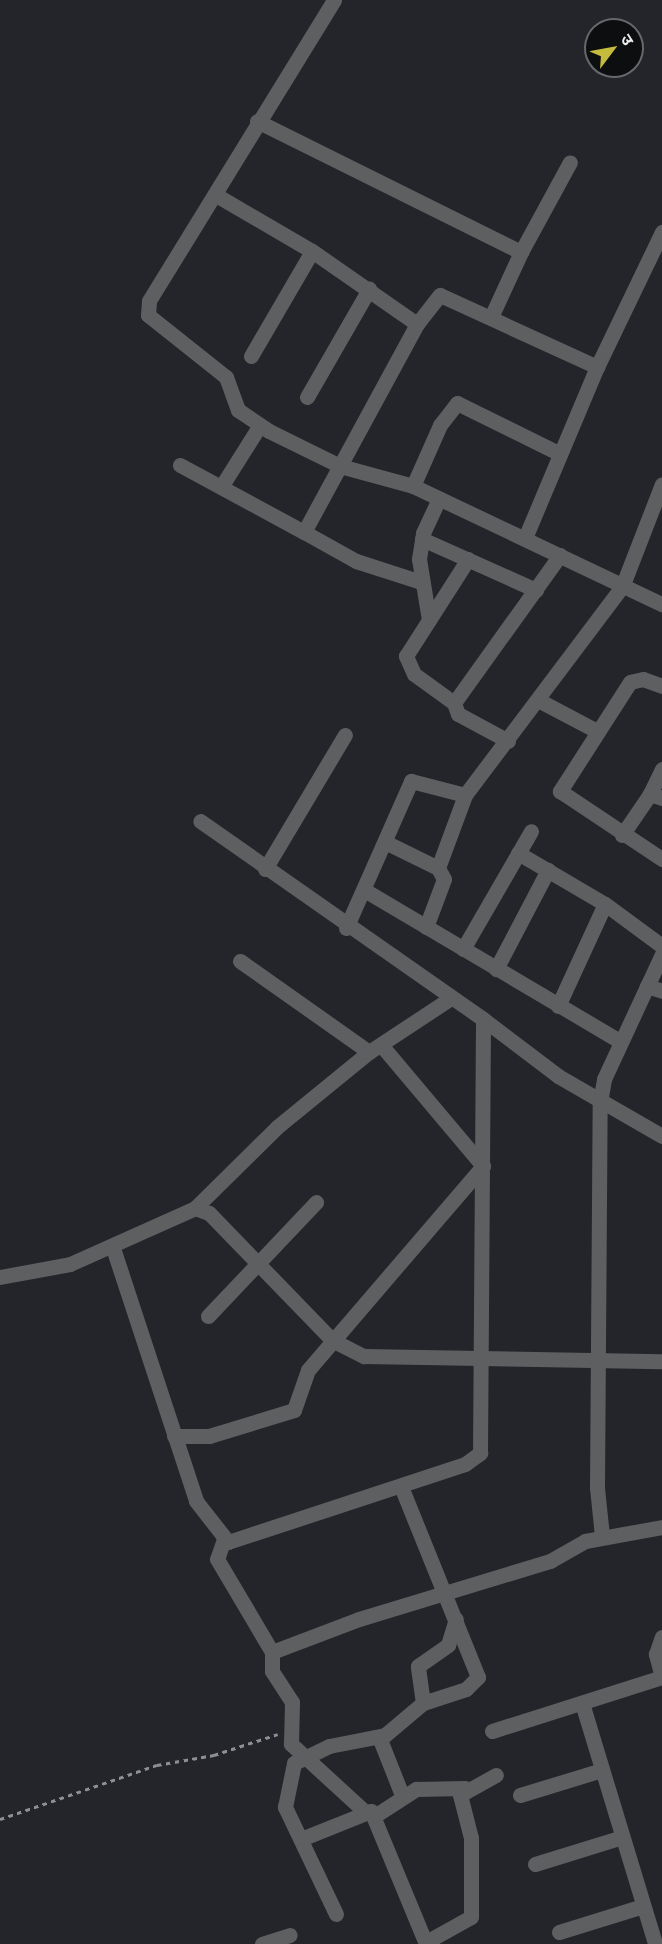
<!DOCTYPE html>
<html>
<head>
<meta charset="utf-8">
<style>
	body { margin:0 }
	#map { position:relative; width:662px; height:1944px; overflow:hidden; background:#23252a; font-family:Merriweather,"Noto Sans Devanagari",serif }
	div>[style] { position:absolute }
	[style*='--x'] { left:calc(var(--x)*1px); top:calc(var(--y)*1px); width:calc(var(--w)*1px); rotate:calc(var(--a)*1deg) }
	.path>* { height:3px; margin-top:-1.5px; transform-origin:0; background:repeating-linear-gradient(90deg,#8d8f93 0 4.5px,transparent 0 9px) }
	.minor>* { height:15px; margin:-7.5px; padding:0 7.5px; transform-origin:7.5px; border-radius:7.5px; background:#5d5f61 }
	span { translate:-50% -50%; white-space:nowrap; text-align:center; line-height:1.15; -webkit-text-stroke:6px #0d0e10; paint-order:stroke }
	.north { position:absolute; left:584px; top:18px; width:60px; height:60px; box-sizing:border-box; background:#0d0e10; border:2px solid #67686b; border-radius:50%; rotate:58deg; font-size:16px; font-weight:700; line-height:24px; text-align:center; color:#eeeff3 }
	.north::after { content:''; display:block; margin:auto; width:21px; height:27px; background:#c5bc3d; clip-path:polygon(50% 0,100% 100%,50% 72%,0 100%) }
</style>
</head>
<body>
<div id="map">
	<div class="path">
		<i style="--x:0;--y:1819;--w:166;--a:-19"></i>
		<i style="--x:157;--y:1765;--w:58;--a:-10"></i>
		<i style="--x:214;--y:1755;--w:67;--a:-18.2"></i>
	</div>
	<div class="minor">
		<i style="--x:334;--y:0;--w:353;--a:121.6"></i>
		<i style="--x:149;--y:301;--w:14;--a:94"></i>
		<i style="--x:148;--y:315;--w:100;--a:38.5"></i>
		<i style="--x:226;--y:377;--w:35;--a:70"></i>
		<i style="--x:238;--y:410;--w:37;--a:34"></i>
		<i style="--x:269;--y:431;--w:79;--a:26.2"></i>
		<i style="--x:340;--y:466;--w:76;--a:15.3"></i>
		<i style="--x:413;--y:486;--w:276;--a:25.4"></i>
		<i style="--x:257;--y:121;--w:295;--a:26.4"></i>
		<i style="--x:521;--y:252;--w:69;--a:114.7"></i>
		<i style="--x:216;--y:195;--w:111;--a:30.3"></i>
		<i style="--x:312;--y:251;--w:128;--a:34.8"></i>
		<i style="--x:521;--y:252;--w:102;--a:-61.4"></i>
		<i style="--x:251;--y:356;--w:121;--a:-59.8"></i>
		<i style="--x:307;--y:397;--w:125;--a:-60.1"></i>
		<i style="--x:180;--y:465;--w:141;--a:28.4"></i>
		<i style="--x:304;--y:532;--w:237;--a:-61.5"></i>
		<i style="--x:417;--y:324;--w:37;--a:-52"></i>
		<i style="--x:440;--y:295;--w:173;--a:24.6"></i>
		<i style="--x:413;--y:486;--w:67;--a:-66.1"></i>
		<i style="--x:440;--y:425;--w:28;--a:-52"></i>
		<i style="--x:457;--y:403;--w:113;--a:26.3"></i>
		<i style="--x:221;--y:487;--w:73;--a:-57.8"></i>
		<i style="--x:304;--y:532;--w:60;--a:29.1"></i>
		<i style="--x:356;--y:561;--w:68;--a:17.9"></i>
		<i style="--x:525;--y:538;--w:186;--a:-67.2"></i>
		<i style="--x:597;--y:367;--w:150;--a:-64.3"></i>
		<i style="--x:422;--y:539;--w:125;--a:24.1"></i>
		<i style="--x:429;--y:620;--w:62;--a:-99.3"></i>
		<i style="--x:419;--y:559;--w:26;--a:-81"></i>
		<i style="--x:423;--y:533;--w:38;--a:-65"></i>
		<i style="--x:662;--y:686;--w:20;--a:-160"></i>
		<i style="--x:643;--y:679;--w:13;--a:167"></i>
		<i style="--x:630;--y:682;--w:130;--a:122.7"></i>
		<i style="--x:560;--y:791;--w:123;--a:33.7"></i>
		<i style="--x:540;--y:701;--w:64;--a:27.8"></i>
		<i style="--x:454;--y:703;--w:49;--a:-144.1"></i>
		<i style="--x:414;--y:674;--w:20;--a:-114"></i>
		<i style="--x:406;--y:656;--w:115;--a:-57.4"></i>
		<i style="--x:508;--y:741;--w:57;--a:-151.6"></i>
		<i style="--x:458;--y:714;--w:12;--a:-110"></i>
		<i style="--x:454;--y:703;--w:182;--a:-54.4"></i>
		<i style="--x:662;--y:769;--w:28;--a:116"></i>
		<i style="--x:650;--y:794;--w:13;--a:18"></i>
		<i style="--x:622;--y:835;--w:50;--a:-55.7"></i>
		<i style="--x:385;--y:842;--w:59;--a:26.1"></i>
		<i style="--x:518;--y:853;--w:101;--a:30.4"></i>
		<i style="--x:605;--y:904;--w:71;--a:36.4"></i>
		<i style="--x:265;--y:869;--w:156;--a:-59.2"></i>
		<i style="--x:366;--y:891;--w:296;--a:30.6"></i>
		<i style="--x:426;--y:927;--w:51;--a:-69.4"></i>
		<i style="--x:444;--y:879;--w:13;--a:-119"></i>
		<i style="--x:438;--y:868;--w:78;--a:-69.7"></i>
		<i style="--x:465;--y:795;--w:261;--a:-53"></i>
		<i style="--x:622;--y:587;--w:110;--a:-68.8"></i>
		<i style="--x:346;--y:928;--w:161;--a:-66.1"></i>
		<i style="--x:411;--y:781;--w:56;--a:14.5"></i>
		<i style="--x:463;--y:949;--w:136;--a:-60"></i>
		<i style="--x:240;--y:961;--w:158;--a:35.2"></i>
		<i style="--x:496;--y:969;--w:112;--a:-62.3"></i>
		<i style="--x:647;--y:986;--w:16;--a:18"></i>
		<i style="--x:558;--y:1006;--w:112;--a:-65.3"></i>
		<i style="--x:483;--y:1019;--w:94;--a:37.2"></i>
		<i style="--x:558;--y:1076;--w:120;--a:30"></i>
		<i style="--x:195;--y:1208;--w:115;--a:-44.6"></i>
		<i style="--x:277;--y:1127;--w:119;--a:-39.2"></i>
		<i style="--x:369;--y:1052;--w:98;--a:-33.4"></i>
		<i style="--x:113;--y:1248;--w:266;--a:71.8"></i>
		<i style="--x:196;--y:1501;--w:52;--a:52"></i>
		<i style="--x:228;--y:1542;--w:250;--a:-18.2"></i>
		<i style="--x:465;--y:1464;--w:19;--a:-36"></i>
		<i style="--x:480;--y:1453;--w:434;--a:-89.6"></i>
		<i style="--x:483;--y:1019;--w:345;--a:-145"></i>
		<i style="--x:0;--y:1277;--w:71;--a:-10.5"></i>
		<i style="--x:70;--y:1264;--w:137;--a:-24.1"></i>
		<i style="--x:195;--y:1208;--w:15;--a:20"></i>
		<i style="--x:209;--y:1213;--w:177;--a:45.9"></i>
		<i style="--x:332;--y:1340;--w:36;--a:27"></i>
		<i style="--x:364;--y:1356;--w:298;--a:1"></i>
		<i style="--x:208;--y:1316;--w:157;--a:-46.5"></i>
		<i style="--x:174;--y:1436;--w:35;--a:0"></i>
		<i style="--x:209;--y:1436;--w:89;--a:-17"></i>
		<i style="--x:294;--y:1410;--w:42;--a:-70.7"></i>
		<i style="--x:308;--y:1370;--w:269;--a:-49.4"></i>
		<i style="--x:483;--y:1166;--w:158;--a:-130.1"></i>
		<i style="--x:602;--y:1536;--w:48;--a:-95.9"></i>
		<i style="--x:597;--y:1488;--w:386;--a:-89.6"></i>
		<i style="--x:600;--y:1102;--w:23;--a:-80"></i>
		<i style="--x:604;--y:1079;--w:138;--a:-65.1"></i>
		<i style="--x:224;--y:1539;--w:21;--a:109"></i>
		<i style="--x:217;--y:1559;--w:108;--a:59.4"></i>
		<i style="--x:423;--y:1703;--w:37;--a:-98"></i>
		<i style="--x:418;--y:1666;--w:37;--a:-35"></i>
		<i style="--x:448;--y:1645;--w:27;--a:-73"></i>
		<i style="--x:582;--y:1703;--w:252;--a:73.1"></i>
		<i style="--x:492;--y:1731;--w:178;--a:-17.6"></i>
		<i style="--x:662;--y:1677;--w:24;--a:-105"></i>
		<i style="--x:656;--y:1654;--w:18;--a:-71"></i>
		<i style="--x:379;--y:1737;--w:62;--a:68.4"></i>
		<i style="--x:520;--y:1795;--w:86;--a:-17"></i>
		<i style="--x:363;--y:1810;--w:98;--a:-137.5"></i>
		<i style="--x:291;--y:1744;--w:42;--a:-88.6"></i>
		<i style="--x:292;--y:1702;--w:37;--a:-123"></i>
		<i style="--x:272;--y:1671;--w:19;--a:-90"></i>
		<i style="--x:272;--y:1652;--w:93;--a:-20.8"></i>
		<i style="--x:359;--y:1619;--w:200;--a:-16.9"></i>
		<i style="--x:550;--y:1561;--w:40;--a:-29.7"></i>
		<i style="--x:585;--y:1541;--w:78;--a:-10.3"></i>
		<i style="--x:376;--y:1815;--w:48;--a:-33"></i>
		<i style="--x:416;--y:1789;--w:49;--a:-1.2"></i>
		<i style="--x:301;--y:1839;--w:75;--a:-21.8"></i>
		<i style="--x:371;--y:1811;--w:144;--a:67.5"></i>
		<i style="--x:535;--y:1864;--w:91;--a:-17.2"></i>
		<i style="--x:336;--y:1914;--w:119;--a:-115.5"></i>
		<i style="--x:285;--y:1807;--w:45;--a:-78.4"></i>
		<i style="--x:294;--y:1763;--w:39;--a:-26"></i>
		<i style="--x:329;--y:1746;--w:57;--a:-11.1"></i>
		<i style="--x:385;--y:1735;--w:50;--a:-40.1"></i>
		<i style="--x:423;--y:1703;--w:45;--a:-18"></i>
		<i style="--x:466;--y:1689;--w:17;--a:-45"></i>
		<i style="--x:478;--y:1677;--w:206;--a:-112"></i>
		<i style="--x:559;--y:1932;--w:88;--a:-17.2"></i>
		<i style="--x:426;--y:1942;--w:51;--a:-29.1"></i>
		<i style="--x:471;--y:1917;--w:79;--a:-90"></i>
		<i style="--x:471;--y:1838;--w:44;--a:-104.3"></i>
		<i style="--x:460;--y:1795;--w:41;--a:-29.1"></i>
		<i style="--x:262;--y:1944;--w:29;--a:-18"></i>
	</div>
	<div class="north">उ</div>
</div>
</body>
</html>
